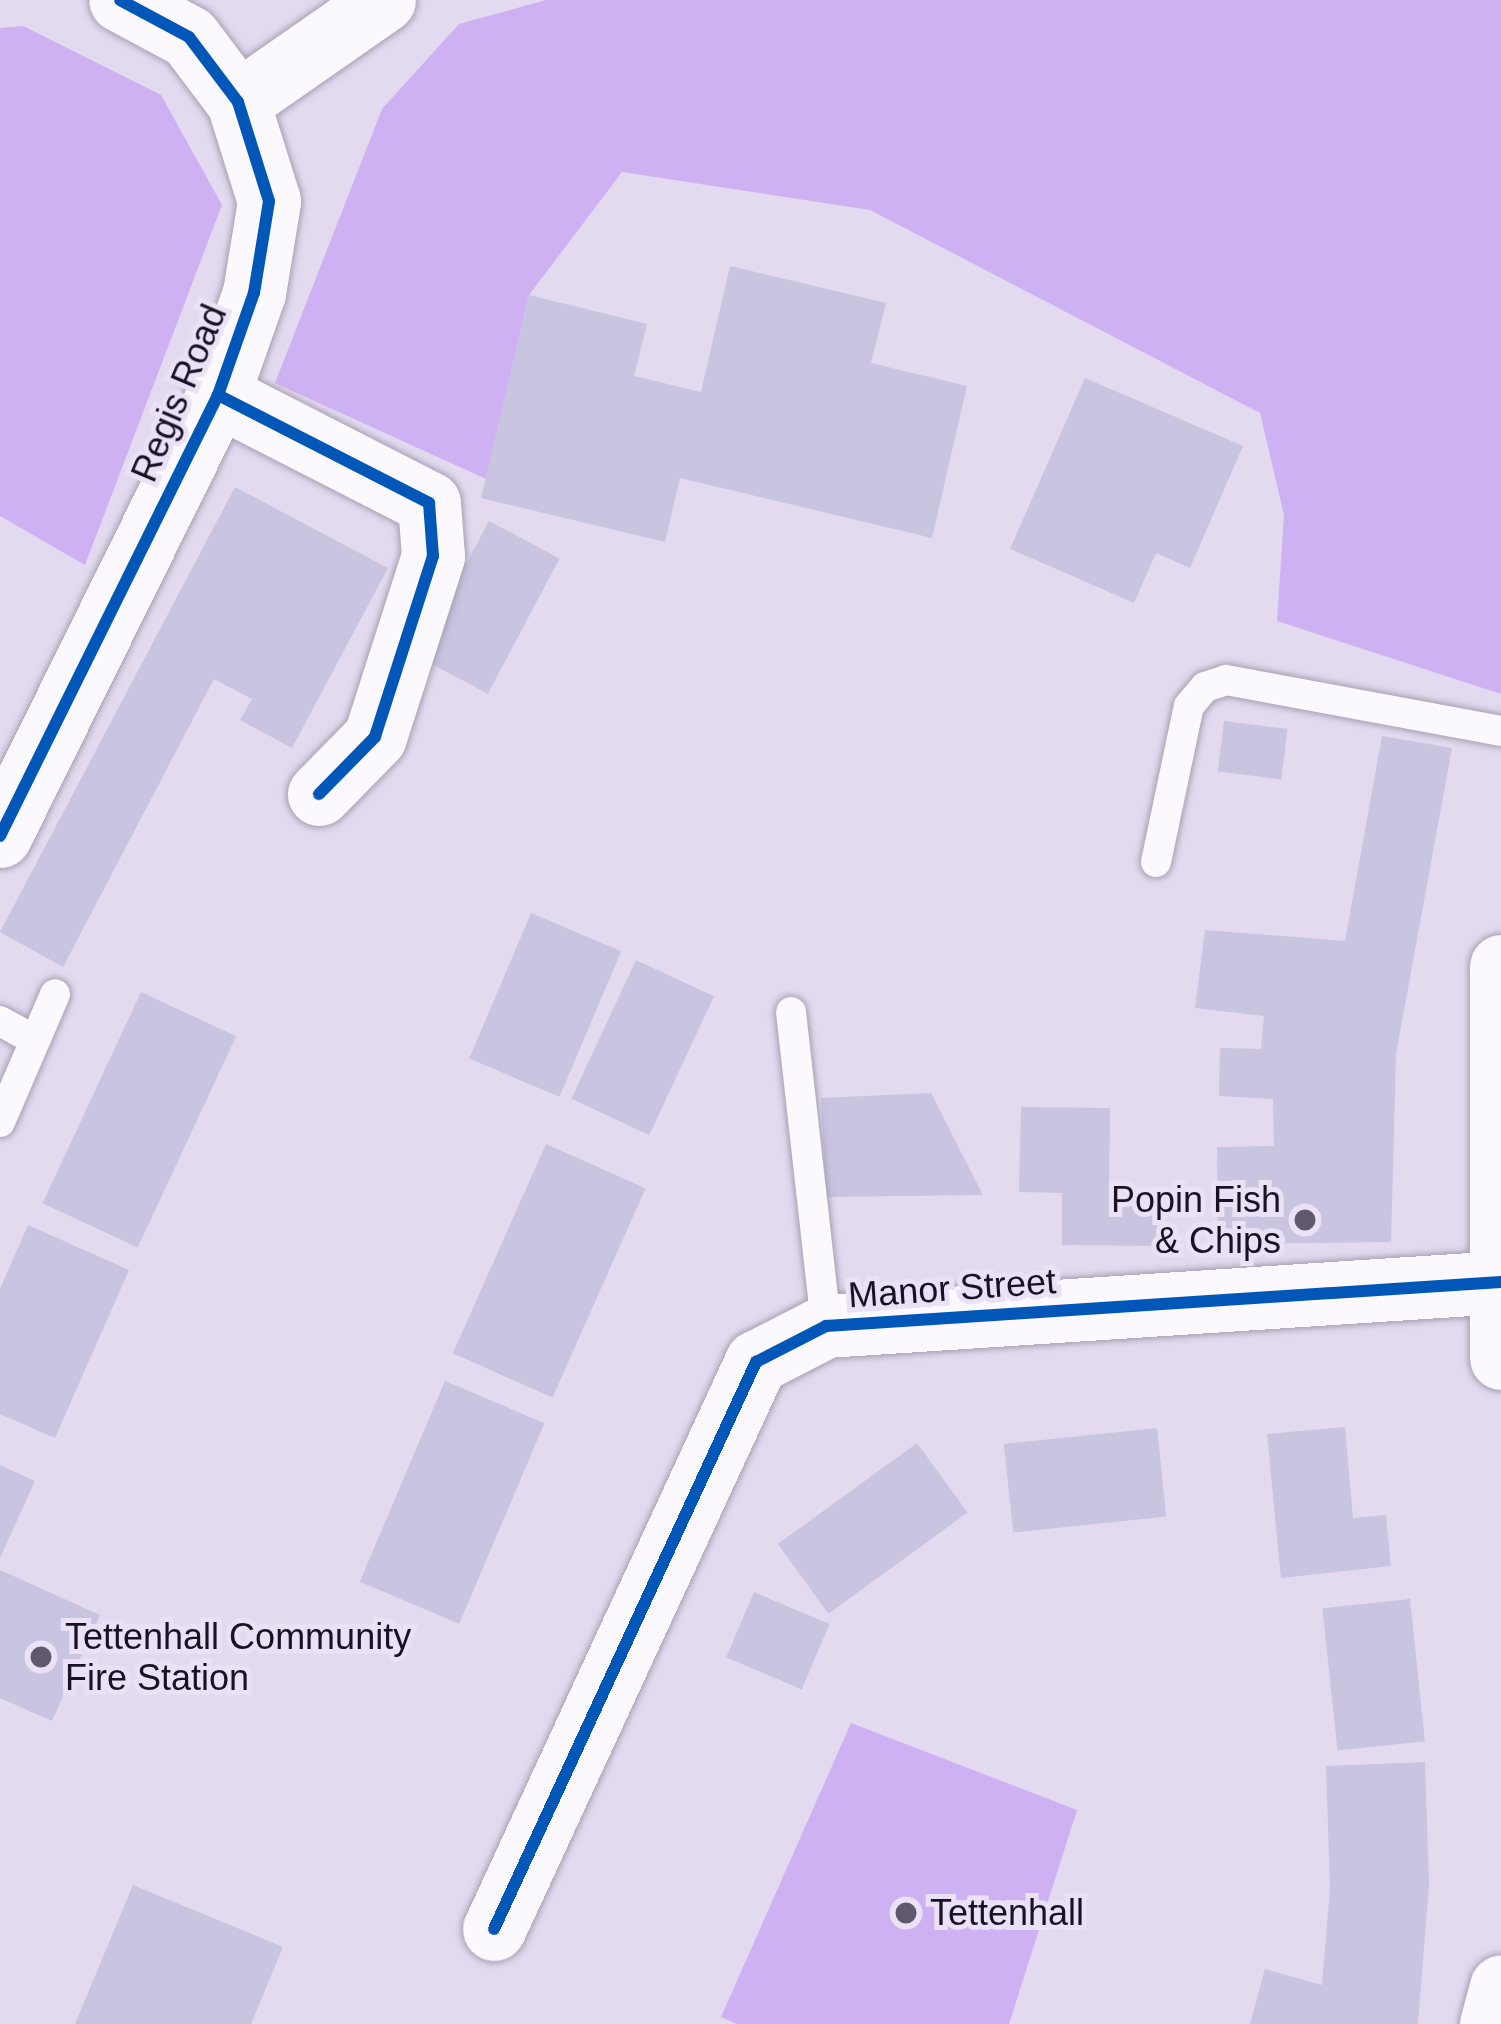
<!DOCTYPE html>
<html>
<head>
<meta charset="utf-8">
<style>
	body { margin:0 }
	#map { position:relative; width:1501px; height:2024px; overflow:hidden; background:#e3daf0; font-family:Arial,sans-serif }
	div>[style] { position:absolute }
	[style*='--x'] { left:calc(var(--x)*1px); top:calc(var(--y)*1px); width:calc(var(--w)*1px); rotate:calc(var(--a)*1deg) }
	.green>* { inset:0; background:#ceb1f2 }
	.building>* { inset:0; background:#c9c4df; transform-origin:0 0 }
	.roads { filter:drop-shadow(0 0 3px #a8a0b4) drop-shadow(0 0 3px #a8a0b4) }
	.service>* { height:30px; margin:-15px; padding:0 15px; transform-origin:15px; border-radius:15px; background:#fbf9fd }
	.minor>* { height:63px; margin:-31.5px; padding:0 31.5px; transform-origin:31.5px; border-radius:31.5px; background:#fbf9fd }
	.cycleway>* { height:12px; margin:-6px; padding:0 6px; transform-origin:6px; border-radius:6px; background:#0057b8 }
	.dots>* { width:33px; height:33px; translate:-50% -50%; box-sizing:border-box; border:6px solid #eae1f7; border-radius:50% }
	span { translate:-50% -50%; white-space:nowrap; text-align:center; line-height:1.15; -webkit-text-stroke:10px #eae1f7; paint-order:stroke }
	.street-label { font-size:36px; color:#1a1224 }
	.poi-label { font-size:36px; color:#1a1224 }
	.right { translate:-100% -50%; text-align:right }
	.left { translate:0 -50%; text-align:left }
</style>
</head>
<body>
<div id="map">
	<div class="green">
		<i style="clip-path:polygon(546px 0,1501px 0,1501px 694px,1277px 621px,1284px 515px,1260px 413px,870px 210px,622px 172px,529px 295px,486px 479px,275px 383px,382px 109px,459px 24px)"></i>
		<i style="clip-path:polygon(23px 26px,161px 95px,222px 205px,85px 565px,0 516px,0 28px)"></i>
		<i style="clip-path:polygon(851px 1723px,1077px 1810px,1009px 2024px,737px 2024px,721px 2017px)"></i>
	</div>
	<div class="building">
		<i style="clip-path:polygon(730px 266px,886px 303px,871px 363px,967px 386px,932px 538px,680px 478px,665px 542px,481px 498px,529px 295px,647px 324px,634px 376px,701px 392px)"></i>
		<i style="clip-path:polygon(1085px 378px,1243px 446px,1190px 568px,1156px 553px,1134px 603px,1010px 549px)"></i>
		<i style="clip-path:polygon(235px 487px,388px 568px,292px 748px,240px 720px,252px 699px,214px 679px,63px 967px,0 932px)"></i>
		<i style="left:489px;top:521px;width:80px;height:153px;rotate:28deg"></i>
		<i style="left:1224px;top:721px;width:64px;height:51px;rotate:7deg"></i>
		<i style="clip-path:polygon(1382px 736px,1452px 748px,1396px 1054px,1391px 1242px,1218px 1244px,1217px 1147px,1274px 1146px,1273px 1099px,1219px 1096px,1220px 1048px,1261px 1049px,1264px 1016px,1195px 1008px,1205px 930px,1345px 941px)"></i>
		<i style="left:531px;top:913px;width:98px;height:158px;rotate:23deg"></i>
		<i style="left:636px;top:960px;width:86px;height:153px;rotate:25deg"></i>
		<i style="left:141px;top:992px;width:105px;height:233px;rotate:25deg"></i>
		<i style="clip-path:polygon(931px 1093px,983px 1195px,826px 1197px,821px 1098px)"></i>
		<i style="clip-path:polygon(1021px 1107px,1110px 1108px,1109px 1191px,1158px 1192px,1157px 1246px,1062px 1245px,1062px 1193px,1019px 1192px)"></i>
		<i style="left:546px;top:1144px;width:109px;height:229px;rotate:24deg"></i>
		<i style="clip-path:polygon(28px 1225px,129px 1270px,55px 1438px,0 1414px,0 1289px)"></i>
		<i style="left:445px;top:1381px;width:108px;height:218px;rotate:23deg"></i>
		<i style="clip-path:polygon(1345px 1427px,1353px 1518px,1386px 1515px,1391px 1566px,1281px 1578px,1267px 1434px)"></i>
		<i style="left:1157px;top:1428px;width:89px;height:154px;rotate:84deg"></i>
		<i style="left:917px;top:1443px;width:86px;height:172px;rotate:54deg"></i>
		<i style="clip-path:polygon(0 1465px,35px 1481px,0 1558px)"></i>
		<i style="clip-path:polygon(0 1570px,100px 1615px,52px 1721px,0 1698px)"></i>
		<i style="left:754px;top:1592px;width:82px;height:71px;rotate:23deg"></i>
		<i style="left:1410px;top:1599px;width:143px;height:88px;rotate:84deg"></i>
		<i style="clip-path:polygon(1425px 1762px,1429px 1884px,1418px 2024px,1250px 2024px,1265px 1969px,1322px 1985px,1330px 1888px,1326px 1766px)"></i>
		<i style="clip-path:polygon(133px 1885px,283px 1947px,251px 2024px,75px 2024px)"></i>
	</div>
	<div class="roads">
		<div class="service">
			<i style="--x:1156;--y:862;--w:159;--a:-78.1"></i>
			<i style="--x:1189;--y:706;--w:25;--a:-50"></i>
			<i style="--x:1205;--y:687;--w:22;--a:-18"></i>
			<i style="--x:1226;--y:680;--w:280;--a:10.5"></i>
			<i style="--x:791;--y:1012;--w:316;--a:83.6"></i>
			<i style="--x:0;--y:1021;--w:37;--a:29"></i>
			<i style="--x:0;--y:1122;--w:139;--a:-66.7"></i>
		</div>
		<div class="minor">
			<i style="--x:238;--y:102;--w:178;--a:-34.9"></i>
			<i style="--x:218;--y:395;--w:237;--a:27.1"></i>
			<i style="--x:429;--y:503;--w:53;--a:85.7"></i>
			<i style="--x:433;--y:556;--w:190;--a:107.8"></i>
			<i style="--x:375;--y:737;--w:80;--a:134.5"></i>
			<i style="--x:0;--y:836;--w:492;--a:-63.7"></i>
			<i style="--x:218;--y:395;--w:108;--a:-70.6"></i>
			<i style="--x:254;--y:293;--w:93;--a:-80.7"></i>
			<i style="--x:269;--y:201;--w:104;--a:-107.4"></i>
			<i style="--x:238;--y:102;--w:81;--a:-127"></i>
			<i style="--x:189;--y:37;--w:78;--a:-151.8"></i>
			<i style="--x:1501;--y:966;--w:392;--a:90"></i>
			<i style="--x:494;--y:1929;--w:625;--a:-65.2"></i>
			<i style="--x:756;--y:1362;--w:79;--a:-27.2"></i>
			<i style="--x:826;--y:1326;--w:676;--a:-3.73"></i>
			<i style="--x:1491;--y:2024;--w:39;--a:-75"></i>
		</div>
	</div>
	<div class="cycleway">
		<i style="--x:218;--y:395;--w:237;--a:27.1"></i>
		<i style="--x:429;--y:503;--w:53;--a:85.7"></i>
		<i style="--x:433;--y:556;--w:190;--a:107.8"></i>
		<i style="--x:375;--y:737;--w:80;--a:134.5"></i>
		<i style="--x:0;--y:836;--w:492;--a:-63.7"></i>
		<i style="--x:218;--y:395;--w:108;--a:-70.6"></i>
		<i style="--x:254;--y:293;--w:93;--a:-80.7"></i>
		<i style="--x:269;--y:201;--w:104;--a:-107.4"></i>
		<i style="--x:238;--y:102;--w:81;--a:-127"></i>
		<i style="--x:189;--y:37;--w:78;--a:-151.8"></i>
		<i style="--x:494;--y:1929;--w:625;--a:-65.2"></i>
		<i style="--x:756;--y:1362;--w:79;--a:-27.2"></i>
		<i style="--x:826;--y:1326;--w:676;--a:-3.73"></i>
	</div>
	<div class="dots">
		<i style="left:1305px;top:1220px;background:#60586b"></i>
		<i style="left:41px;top:1657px;background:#60586b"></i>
		<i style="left:906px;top:1913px;background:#60586b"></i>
	</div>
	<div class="street-label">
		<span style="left:179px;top:393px;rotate:-67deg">Regis Road</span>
		<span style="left:952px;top:1288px;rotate:-4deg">Manor Street</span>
	</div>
	<div class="poi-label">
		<span class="right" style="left:1281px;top:1220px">Popin Fish<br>&amp; Chips</span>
		<span class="left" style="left:65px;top:1657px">Tettenhall Community<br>Fire Station</span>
		<span class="left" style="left:930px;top:1913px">Tettenhall</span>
	</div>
</div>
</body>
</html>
